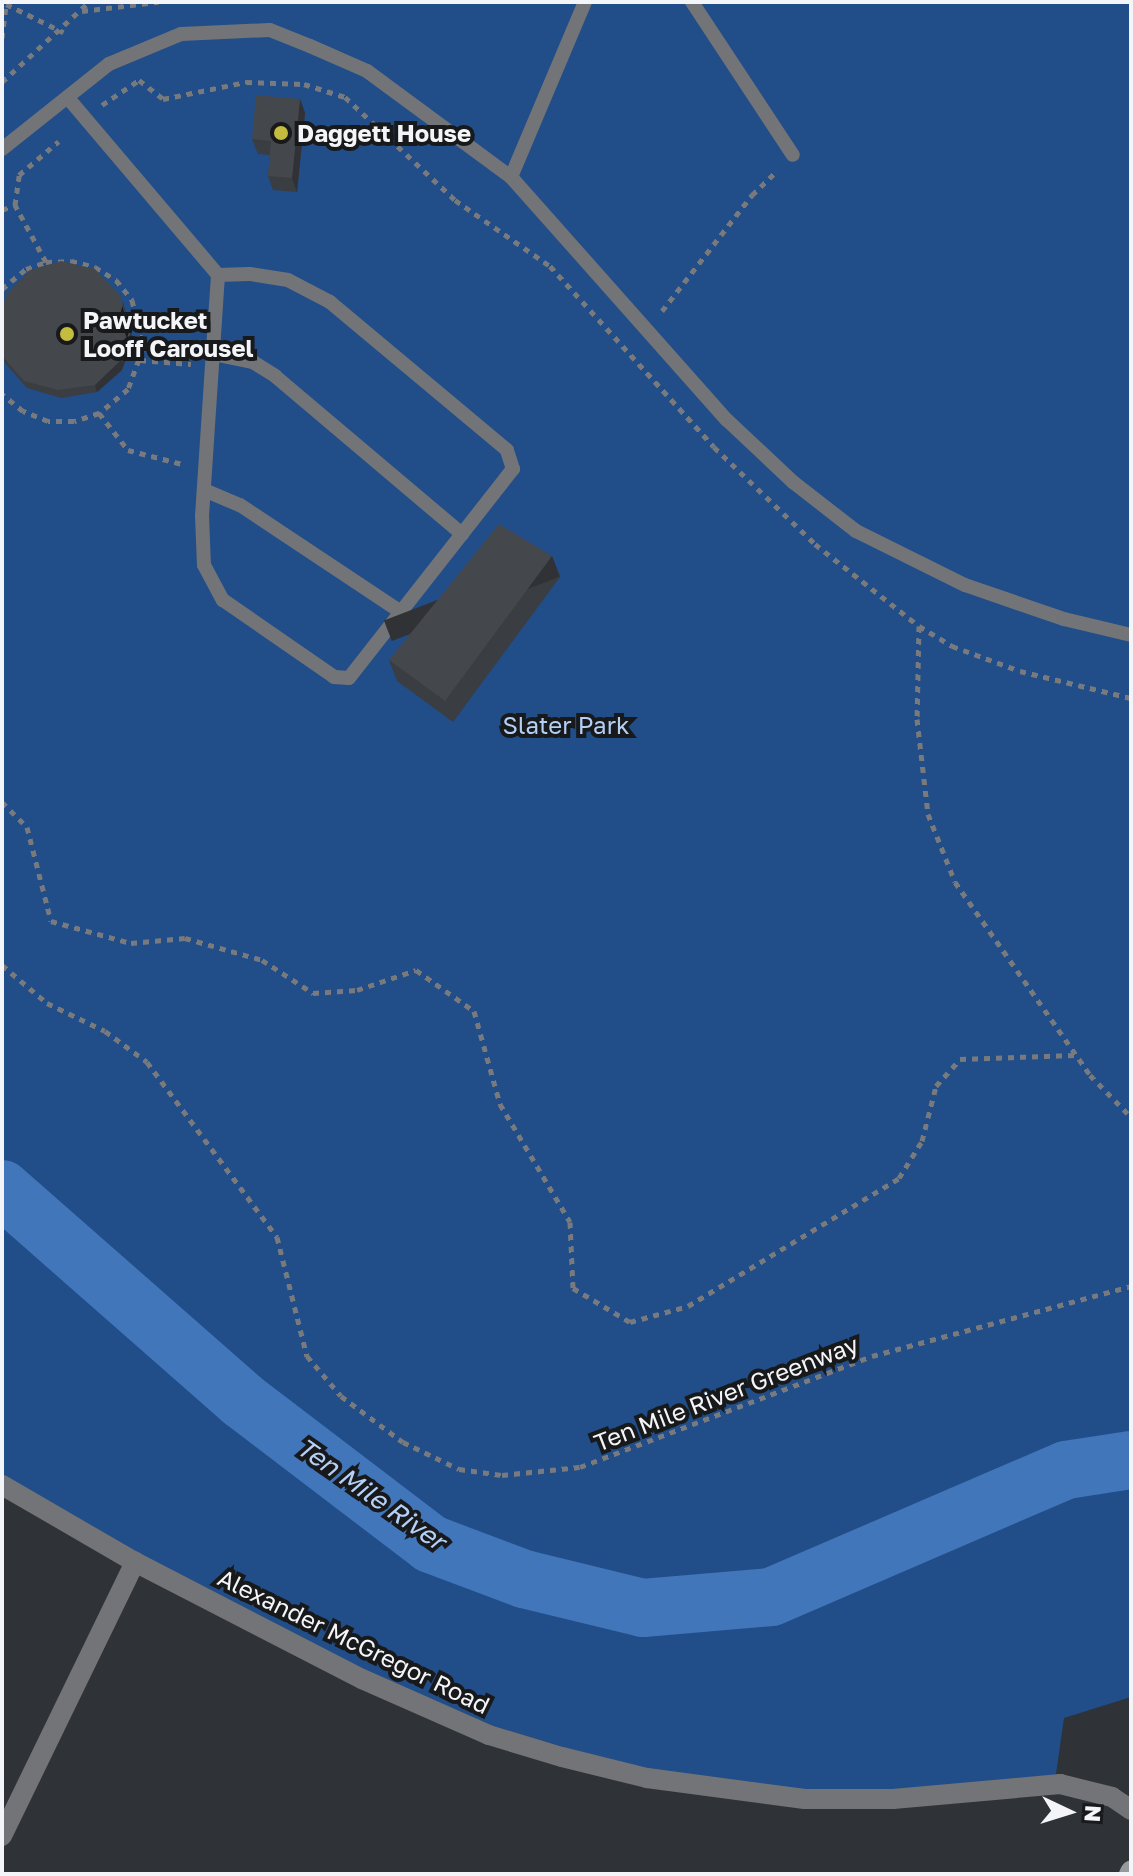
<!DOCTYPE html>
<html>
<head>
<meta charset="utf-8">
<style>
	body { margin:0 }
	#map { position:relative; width:1133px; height:1876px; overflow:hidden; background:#2f3236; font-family:"Golos Text",sans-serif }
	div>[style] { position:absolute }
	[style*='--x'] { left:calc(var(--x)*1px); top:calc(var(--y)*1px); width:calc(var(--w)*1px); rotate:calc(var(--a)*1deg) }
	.green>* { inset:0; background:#214e88 }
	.river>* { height:58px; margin:-29px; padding:0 29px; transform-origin:29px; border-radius:29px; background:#4176bb }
	.path>* { height:5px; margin-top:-2.5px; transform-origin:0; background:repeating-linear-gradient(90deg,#787a7e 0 6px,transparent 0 12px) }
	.lane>* { height:14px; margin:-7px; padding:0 7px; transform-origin:7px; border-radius:7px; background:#737477 }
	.street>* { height:20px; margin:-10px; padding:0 10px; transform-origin:10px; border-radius:10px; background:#737477 }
	.secondary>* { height:20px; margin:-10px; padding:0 10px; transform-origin:10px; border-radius:10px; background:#979a9d }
	.wall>* { inset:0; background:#3a3d41 }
	.shaded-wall>* { inset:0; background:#303235; transform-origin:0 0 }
	.building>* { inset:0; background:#44474c }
	.dots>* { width:22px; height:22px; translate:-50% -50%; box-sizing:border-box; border:4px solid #18191b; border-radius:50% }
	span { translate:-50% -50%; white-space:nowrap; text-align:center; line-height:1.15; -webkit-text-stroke:8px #18191b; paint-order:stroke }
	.poi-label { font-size:24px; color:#f3f5f8; font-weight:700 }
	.left { translate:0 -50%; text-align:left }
	.park-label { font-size:24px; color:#b3cff5 }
	.street-label { font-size:24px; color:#f3f5f8 }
	.water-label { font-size:26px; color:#b5d1f7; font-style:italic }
	.frame { position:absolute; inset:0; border:4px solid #f3f5f8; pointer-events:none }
	.north { position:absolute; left:1029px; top:1772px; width:80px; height:80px; -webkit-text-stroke:6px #18191b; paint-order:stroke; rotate:94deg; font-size:22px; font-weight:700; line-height:32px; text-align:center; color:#f3f5f8 }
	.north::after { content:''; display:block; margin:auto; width:28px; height:36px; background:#f3f5f8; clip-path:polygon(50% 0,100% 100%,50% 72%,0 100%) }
</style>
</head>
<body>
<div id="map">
	<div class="green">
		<i style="clip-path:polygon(2px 2px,1131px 2px,1131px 1697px,1064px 1718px,1056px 1774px,1048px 1781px,919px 1798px,684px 1784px,369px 1688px,2px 1496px)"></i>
	</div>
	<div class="river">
		<i style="--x:2;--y:1189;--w:320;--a:41.3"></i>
		<i style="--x:242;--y:1400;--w:238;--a:37.3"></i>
		<i style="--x:431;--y:1544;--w:99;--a:20.6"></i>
		<i style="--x:524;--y:1579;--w:122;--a:13.7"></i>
		<i style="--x:643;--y:1608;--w:128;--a:-4.9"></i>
		<i style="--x:771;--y:1597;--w:321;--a:-23.3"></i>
		<i style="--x:1066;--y:1470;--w:66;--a:-8.7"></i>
	</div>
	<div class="path">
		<i style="--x:6;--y:4;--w:64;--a:26.2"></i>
		<i style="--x:82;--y:11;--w:77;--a:-6.8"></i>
		<i style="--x:2;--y:38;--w:34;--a:-83"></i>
		<i style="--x:2;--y:82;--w:118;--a:-42.6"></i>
		<i style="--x:102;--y:105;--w:45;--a:-34"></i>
		<i style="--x:139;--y:80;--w:31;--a:38"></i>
		<i style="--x:163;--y:99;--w:85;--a:-11.6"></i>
		<i style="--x:246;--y:82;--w:58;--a:2"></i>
		<i style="--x:304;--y:84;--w:43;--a:17.6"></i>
		<i style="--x:345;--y:97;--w:151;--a:43.1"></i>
		<i style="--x:455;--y:200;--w:116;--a:34.8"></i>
		<i style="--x:550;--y:266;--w:244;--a:47.8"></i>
		<i style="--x:714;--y:447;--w:140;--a:43.8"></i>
		<i style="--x:815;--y:544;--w:132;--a:38.3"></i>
		<i style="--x:919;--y:626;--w:39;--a:31"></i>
		<i style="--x:952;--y:646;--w:72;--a:20.2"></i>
		<i style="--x:1020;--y:671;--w:114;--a:13.7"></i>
		<i style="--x:2;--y:210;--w:14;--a:-21"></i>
		<i style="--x:46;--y:262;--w:65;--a:-118.5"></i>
		<i style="--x:15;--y:205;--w:30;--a:-82"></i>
		<i style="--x:19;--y:175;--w:52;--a:-40.4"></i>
		<i style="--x:2;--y:289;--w:31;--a:-40"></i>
		<i style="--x:26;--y:269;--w:21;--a:-19"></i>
		<i style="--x:46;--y:262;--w:25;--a:-2"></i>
		<i style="--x:71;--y:261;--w:25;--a:14"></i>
		<i style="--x:95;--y:267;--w:25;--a:32"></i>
		<i style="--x:116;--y:280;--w:26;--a:51"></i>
		<i style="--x:132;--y:300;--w:49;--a:77.1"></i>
		<i style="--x:143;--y:348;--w:44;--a:110.1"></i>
		<i style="--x:128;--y:389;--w:38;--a:140"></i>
		<i style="--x:99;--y:413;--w:26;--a:162"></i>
		<i style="--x:74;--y:421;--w:26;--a:180"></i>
		<i style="--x:48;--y:421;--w:27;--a:-158"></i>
		<i style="--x:23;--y:411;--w:27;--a:-141"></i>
		<i style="--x:662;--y:311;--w:147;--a:-52.2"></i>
		<i style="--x:752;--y:195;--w:36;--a:-44"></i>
		<i style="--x:140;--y:360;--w:51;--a:4.5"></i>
		<i style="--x:99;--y:413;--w:47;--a:51.9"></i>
		<i style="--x:128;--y:450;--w:56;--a:14.5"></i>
		<i style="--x:919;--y:626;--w:93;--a:91.2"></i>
		<i style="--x:917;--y:719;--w:96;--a:83.4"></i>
		<i style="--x:928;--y:814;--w:73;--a:68.3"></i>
		<i style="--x:955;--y:882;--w:236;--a:55"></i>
		<i style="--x:1090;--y:1075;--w:59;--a:45.7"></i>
		<i style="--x:2;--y:802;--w:35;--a:45"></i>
		<i style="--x:27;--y:827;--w:97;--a:75.7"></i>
		<i style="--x:51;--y:921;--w:83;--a:15.4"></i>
		<i style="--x:131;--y:943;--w:54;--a:-5.3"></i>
		<i style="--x:185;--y:938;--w:80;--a:15.9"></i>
		<i style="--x:262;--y:960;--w:61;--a:32.9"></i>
		<i style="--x:313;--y:993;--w:44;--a:-3.9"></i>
		<i style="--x:357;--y:990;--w:62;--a:-18.7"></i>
		<i style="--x:416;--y:970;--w:71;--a:35.3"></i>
		<i style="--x:474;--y:1011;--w:97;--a:74.4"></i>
		<i style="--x:500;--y:1104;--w:137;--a:59.3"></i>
		<i style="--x:570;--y:1222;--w:66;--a:87.4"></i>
		<i style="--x:573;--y:1288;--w:66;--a:30.8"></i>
		<i style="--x:630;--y:1322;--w:60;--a:-15.4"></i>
		<i style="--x:688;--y:1306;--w:247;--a:-31.2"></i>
		<i style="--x:899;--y:1178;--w:44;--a:-58.1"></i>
		<i style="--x:922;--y:1141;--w:57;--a:-75.7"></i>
		<i style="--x:936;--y:1086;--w:36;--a:-48"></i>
		<i style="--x:960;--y:1059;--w:115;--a:-2"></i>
		<i style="--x:2;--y:965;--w:59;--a:40.2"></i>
		<i style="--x:47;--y:1003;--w:64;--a:25.8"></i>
		<i style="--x:105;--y:1031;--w:52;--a:36.4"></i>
		<i style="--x:147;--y:1062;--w:218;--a:53.4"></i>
		<i style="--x:277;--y:1237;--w:123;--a:75.9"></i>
		<i style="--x:307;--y:1356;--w:52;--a:49.6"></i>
		<i style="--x:341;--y:1396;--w:77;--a:36.6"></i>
		<i style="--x:403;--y:1442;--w:62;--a:25.7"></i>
		<i style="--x:459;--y:1469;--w:43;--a:7.9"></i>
		<i style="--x:502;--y:1475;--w:78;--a:-5.9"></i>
		<i style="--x:580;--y:1467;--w:312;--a:-20.8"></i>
		<i style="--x:872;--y:1356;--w:268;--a:-15.1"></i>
	</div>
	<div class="lane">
		<i style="--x:692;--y:2;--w:183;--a:56.6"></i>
		<i style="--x:68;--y:98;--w:232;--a:49.7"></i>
		<i style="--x:218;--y:275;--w:242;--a:93.8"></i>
		<i style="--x:202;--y:516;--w:49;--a:87.7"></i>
		<i style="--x:204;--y:565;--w:40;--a:62"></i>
		<i style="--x:223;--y:600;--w:135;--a:34.7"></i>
		<i style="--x:334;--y:677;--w:15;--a:4"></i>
		<i style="--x:349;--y:678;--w:266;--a:-51.9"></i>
		<i style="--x:513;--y:469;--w:20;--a:-108"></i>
		<i style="--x:507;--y:450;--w:231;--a:-140.1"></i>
		<i style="--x:330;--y:302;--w:47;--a:-152.4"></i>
		<i style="--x:288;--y:280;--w:39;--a:-171"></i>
		<i style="--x:249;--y:274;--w:31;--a:178"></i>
		<i style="--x:2;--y:149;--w:137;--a:-38.5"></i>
		<i style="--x:109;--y:64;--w:78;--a:-22.6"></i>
		<i style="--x:181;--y:34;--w:89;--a:-2.6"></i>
		<i style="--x:270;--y:30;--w:43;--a:21.8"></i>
		<i style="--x:310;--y:46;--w:62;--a:23.7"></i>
		<i style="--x:367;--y:71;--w:179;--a:36.4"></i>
		<i style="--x:511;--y:177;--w:325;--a:48.4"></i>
		<i style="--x:727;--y:420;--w:91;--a:43.2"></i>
		<i style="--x:793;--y:482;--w:80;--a:37.9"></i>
		<i style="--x:856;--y:531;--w:122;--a:26.4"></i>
		<i style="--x:965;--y:585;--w:105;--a:19"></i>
		<i style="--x:1064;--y:619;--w:69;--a:13.4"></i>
		<i style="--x:511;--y:177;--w:190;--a:-67.1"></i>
		<i style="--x:213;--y:354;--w:41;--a:11.3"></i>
		<i style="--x:253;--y:362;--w:26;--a:32"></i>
		<i style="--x:275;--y:376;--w:245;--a:40.2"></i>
		<i style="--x:204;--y:490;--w:39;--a:23"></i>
		<i style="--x:240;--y:505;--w:193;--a:33.6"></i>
	</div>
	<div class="street">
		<i style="--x:2;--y:1485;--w:154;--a:30.1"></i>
		<i style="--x:135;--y:1562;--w:255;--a:27.3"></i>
		<i style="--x:362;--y:1679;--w:139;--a:23.8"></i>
		<i style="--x:489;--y:1735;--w:76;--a:16.8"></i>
		<i style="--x:562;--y:1757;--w:88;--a:13.9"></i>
		<i style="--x:647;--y:1778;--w:159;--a:7.6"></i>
		<i style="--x:805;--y:1799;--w:88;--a:0"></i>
		<i style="--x:893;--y:1799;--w:168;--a:-5.1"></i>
		<i style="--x:1060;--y:1784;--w:54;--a:14"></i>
		<i style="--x:1112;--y:1797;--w:23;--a:34"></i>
		<i style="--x:2;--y:1836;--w:305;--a:-64.1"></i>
	</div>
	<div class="secondary">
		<i style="--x:1129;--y:1874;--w:4;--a:-63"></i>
	</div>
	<div class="wall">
		<i style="clip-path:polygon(300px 99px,305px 113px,297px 192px,273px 190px,268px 176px,270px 155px,258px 154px,252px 139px)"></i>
		<i style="clip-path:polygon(133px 339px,122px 370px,97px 392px,61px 398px,27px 388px,5px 363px,2px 355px)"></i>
		<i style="clip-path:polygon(552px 556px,560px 577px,453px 722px,397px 681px,389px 660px)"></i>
	</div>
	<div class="shaded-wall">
		<i style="clip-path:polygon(300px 99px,305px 113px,297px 192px,292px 178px)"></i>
		<i style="clip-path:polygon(123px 302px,133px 339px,122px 370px,97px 392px,95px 385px)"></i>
		<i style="left:552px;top:556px;width:22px;height:180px;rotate:69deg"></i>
	</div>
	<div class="building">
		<i style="clip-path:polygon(256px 95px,300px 99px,292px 178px,268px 176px,271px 141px,252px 139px)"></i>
		<i style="clip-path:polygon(61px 261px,95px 269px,120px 295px,131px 332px,119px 362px,95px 385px,58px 390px,24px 381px,2px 356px,2px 311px,6px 295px,30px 270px)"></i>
		<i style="clip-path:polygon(499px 524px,552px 556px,445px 701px,389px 660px)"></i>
	</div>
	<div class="dots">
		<i style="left:281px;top:133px;background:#c4bc3e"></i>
		<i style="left:67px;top:334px;background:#c4bc3e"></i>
	</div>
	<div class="poi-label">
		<span class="left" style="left:297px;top:133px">Daggett House</span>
		<span class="left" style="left:83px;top:334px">Pawtucket<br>Looff Carousel</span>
	</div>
	<div class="park-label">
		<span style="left:566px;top:725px">Slater Park</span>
	</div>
	<div class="street-label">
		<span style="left:726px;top:1393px;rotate:-21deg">Ten Mile River Greenway</span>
		<span style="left:354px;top:1641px;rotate:26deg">Alexander McGregor Road</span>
	</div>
	<div class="water-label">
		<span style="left:371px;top:1494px;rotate:35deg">Ten Mile River</span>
	</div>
	<div class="frame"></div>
	<div class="north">N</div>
</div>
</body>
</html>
